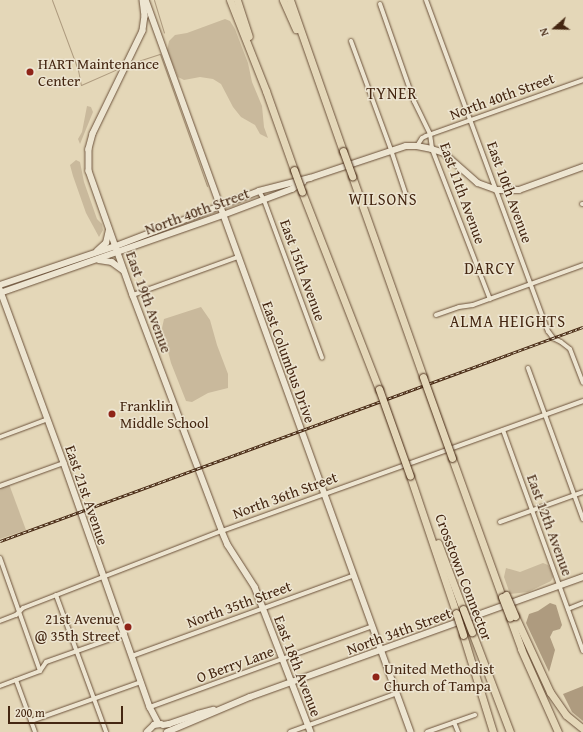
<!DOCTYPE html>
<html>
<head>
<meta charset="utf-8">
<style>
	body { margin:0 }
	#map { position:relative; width:583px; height:732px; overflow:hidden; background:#e4d7b8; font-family:"Gentium Book Plus",serif }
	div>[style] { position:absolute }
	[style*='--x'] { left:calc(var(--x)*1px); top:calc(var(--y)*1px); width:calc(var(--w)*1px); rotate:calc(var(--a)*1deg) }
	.green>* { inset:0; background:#c9b99c }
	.water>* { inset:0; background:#ae9b7f }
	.stream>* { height:1px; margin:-0.5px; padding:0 0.5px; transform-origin:0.5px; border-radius:0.5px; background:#ae9b7f }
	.roads { filter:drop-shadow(0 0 1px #6c523b) drop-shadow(0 0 1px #6c523b) }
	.street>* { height:4px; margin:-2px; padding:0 2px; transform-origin:2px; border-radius:2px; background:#ede5d1 }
	.secondary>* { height:5.5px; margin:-2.75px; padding:0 2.75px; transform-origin:2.75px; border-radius:2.75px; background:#ede5d1 }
	.highway>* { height:7px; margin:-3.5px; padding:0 3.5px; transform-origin:3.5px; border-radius:3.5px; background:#e4d7b8 }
	.rail>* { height:2.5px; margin-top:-1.25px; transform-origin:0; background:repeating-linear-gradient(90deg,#ede5d1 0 3px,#442611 0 6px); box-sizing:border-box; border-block:1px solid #442611 }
	.bridges { filter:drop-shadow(0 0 1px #442611) drop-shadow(0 0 1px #442611) }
	.highway-bridge>* { height:7px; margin:-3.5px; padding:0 3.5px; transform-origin:3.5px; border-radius:3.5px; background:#e4d7b8 }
	.dots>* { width:11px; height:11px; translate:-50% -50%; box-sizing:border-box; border:2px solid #ede5d1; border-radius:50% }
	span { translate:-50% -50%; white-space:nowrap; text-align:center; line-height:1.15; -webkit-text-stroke:3px #ede5d1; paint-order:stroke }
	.poi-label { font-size:15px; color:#442611 }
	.left { translate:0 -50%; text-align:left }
	.right { translate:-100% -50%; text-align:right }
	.street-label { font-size:15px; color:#442611 }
	.neighbourhood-label { font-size:16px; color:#442611; letter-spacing:1px }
	.north { position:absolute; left:535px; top:8px; width:40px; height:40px; -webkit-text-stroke:3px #ede5d1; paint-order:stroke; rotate:250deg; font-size:11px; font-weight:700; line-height:16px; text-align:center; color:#442611 }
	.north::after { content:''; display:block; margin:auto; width:14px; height:18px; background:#442611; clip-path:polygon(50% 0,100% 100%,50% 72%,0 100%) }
	.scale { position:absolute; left:8px; top:706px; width:115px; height:18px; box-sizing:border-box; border:2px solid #442611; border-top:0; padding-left:5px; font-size:12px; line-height:14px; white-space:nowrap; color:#442611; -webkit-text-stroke:3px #ede5d1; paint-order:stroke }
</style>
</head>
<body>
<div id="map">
	<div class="green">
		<i style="clip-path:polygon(225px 19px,230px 21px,235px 29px,248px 63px,252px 82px,262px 106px,264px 127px,268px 138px,260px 134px,255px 125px,241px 117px,233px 107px,221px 84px,213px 79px,200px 77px,184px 80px,178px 77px,167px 51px,169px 41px,175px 35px,187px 33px)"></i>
		<i style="clip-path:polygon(87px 106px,91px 107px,93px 112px,80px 144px,78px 139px,82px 132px)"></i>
		<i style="clip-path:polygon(76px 160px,80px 162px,84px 182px,97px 219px,102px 224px,103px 230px,99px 237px,86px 213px,73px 176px,70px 165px)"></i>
		<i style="clip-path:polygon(201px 307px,210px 320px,217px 345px,228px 374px,228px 388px,208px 393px,192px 402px,186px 401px,171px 363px,162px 328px,164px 319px)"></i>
		<i style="clip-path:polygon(9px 484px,26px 530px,0 539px,0 488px)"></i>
		<i style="clip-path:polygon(543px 563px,548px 565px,551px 570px,553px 577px,551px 581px,528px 592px,510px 594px,504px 577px,506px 568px,520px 572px)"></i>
	</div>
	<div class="water">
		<i style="clip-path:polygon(550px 603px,556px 605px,562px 625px,560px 629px,553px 631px,550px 637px,555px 650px,549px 672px,526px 623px,529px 614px,538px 611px)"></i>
		<i style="clip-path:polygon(583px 686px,583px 721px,572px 712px,563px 694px)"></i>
	</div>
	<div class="stream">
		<i style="--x:52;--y:0;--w:75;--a:69.6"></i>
		<i style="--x:78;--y:70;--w:15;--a:79"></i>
		<i style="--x:81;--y:85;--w:45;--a:-23.7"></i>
		<i style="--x:154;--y:0;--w:34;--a:73"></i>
		<i style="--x:132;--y:63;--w:29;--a:-18"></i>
		<i style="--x:160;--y:54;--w:140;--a:70.4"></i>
	</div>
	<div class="roads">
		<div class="street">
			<i style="--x:426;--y:0;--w:353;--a:69.8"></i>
			<i style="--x:548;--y:331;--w:9;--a:54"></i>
			<i style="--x:553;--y:338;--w:9;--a:27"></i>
			<i style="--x:561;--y:342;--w:11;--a:38"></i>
			<i style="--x:570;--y:349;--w:36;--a:69"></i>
			<i style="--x:380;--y:4;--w:103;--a:70.7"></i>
			<i style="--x:414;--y:101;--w:37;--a:64"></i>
			<i style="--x:430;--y:134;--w:15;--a:82"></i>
			<i style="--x:432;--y:149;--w:161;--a:68.9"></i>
			<i style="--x:351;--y:41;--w:116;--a:69.8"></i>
			<i style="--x:391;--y:150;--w:54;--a:71.6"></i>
			<i style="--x:417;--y:146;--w:9;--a:-58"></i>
			<i style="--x:422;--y:138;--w:4;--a:-27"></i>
			<i style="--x:426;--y:136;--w:167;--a:-19.6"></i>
			<i style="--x:259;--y:191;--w:10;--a:61"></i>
			<i style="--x:264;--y:200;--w:168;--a:69.8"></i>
			<i style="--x:582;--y:204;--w:1;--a:0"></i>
			<i style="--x:133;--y:295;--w:112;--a:-19.9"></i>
			<i style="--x:436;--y:315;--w:24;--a:-19"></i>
			<i style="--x:459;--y:307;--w:14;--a:-8"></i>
			<i style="--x:473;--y:305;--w:117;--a:-20"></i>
			<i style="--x:528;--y:368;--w:161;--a:70"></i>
			<i style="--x:503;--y:430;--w:235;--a:70.1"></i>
			<i style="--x:0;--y:437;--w:51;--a:-20.6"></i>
			<i style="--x:0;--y:486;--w:68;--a:-19.8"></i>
			<i style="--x:500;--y:522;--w:88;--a:-19.9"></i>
			<i style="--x:0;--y:558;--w:120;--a:70.5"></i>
			<i style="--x:56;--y:595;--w:146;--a:69.9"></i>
			<i style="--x:568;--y:609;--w:16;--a:-22"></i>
			<i style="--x:0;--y:621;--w:17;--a:-21"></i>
			<i style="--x:16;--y:615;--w:10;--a:-45"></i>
			<i style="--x:23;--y:608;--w:213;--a:-21.2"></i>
			<i style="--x:222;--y:531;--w:384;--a:-19.8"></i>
			<i style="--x:132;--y:656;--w:236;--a:-20"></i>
			<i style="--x:16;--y:680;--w:55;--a:69.9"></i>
			<i style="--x:0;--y:686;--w:43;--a:-20.6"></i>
			<i style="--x:40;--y:671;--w:11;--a:-56"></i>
			<i style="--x:46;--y:662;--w:84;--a:-19.5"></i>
			<i style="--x:150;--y:707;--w:236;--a:-20"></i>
			<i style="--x:31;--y:721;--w:117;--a:-19.5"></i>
			<i style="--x:454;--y:722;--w:11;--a:68"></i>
			<i style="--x:290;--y:732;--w:114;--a:-20"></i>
			<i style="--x:427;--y:732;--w:51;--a:-19.5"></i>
		</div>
		<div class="secondary">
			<i style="--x:143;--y:0;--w:16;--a:83"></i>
			<i style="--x:145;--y:16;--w:15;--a:98"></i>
			<i style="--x:143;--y:31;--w:114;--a:115.9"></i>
			<i style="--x:93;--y:134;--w:16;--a:105"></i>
			<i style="--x:89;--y:149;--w:22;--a:90"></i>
			<i style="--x:89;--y:171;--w:132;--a:70.5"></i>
			<i style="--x:133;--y:295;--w:252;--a:69.3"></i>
			<i style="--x:222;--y:531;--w:15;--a:67"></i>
			<i style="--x:228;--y:545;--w:50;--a:57.3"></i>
			<i style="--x:255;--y:587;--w:155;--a:68.9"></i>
			<i style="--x:146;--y:0;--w:778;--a:70.1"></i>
			<i style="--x:97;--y:251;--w:12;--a:-42"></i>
			<i style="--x:106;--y:243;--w:13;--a:-77"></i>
			<i style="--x:99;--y:260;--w:13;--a:9"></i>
			<i style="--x:112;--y:262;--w:14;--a:36"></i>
			<i style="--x:0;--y:285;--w:122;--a:-18.6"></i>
			<i style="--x:116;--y:246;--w:153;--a:-21"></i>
			<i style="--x:259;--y:191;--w:53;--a:-14.3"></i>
			<i style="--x:310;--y:178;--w:101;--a:-18.4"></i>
			<i style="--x:406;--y:146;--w:11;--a:0"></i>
			<i style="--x:417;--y:146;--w:15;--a:11"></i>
			<i style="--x:432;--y:149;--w:13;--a:18"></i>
			<i style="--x:444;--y:153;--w:45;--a:41.4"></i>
			<i style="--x:478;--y:183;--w:20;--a:20"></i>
			<i style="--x:497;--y:190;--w:22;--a:0"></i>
			<i style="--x:519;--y:190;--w:68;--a:-19.8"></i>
			<i style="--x:0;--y:289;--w:185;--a:69.8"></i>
			<i style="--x:64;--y:463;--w:259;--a:70.6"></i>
			<i style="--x:150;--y:707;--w:19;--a:62"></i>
			<i style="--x:0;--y:293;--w:236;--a:-19.3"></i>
			<i style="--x:223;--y:215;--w:74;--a:-20.6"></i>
			<i style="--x:292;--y:189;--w:13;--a:-32"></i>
			<i style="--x:163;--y:725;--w:6;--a:-9"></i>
			<i style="--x:169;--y:724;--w:31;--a:-19"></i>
			<i style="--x:198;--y:714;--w:16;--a:-15"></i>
			<i style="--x:147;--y:732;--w:10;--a:-45"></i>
			<i style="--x:154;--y:725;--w:7;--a:-8"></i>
			<i style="--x:167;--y:732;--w:90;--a:-22.9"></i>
			<i style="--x:250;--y:697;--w:354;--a:-19.8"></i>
		</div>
		<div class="highway">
			<i style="--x:230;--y:0;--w:98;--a:68.4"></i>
			<i style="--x:266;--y:91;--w:84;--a:70.5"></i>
			<i style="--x:237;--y:0;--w:38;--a:72"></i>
			<i style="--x:283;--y:0;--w:32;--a:66"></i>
			<i style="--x:290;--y:0;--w:160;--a:70.7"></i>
			<i style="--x:352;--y:176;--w:213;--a:70.5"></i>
			<i style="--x:302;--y:192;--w:212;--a:68.7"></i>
			<i style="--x:452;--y:458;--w:148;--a:70.2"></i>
			<i style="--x:410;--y:476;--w:145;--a:71.4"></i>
			<i style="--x:438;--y:543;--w:71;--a:69.3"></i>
			<i style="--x:515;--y:616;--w:84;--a:65.3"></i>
			<i style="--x:550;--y:692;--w:28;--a:55"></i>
			<i style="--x:566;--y:715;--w:22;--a:39"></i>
			<i style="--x:510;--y:618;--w:33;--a:70"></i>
			<i style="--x:521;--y:649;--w:91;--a:66"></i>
			<i style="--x:472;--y:632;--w:107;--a:69.2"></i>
			<i style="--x:463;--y:635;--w:102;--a:72.8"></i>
		</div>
	</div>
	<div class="rail">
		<i style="--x:0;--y:541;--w:621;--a:-20.16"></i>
	</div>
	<div class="bridges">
		<div class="highway-bridge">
			<i style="--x:343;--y:151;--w:27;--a:70"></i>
			<i style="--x:294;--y:170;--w:23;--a:70"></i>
			<i style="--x:423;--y:377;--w:86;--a:70.3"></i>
			<i style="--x:379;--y:389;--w:92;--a:70.4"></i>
			<i style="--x:506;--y:595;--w:23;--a:67"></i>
			<i style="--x:502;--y:597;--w:22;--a:69"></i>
			<i style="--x:463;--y:609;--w:25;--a:69"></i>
			<i style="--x:456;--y:613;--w:23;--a:72"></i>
		</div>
	</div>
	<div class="dots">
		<i style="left:30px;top:72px;background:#8f2418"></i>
		<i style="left:112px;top:414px;background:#8f2418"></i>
		<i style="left:128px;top:627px;background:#8f2418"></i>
		<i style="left:376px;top:677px;background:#8f2418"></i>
	</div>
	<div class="poi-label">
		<span class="left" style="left:38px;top:72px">HART Maintenance<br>Center</span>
		<span class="left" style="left:120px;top:414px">Franklin<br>Middle School</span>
		<span class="right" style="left:120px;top:627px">21st Avenue<br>@ 35th Street</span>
		<span class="left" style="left:384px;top:677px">United Methodist<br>Church of Tampa</span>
	</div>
	<div class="street-label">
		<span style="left:502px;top:96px;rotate:-20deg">North 40th Street</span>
		<span style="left:510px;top:192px;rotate:70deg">East 10th Avenue</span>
		<span style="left:463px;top:193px;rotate:70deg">East 11th Avenue</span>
		<span style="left:197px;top:211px;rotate:-20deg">North 40th Street</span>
		<span style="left:303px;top:270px;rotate:70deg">East 15th Avenue</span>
		<span style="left:149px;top:302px;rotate:70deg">East 19th Avenue</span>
		<span style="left:289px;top:362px;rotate:70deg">East Columbus Drive</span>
		<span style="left:87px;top:495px;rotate:71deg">East 21st Avenue</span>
		<span style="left:285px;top:495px;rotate:-20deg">North 36th Street</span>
		<span style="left:550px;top:525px;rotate:70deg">East 12th Avenue</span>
		<span style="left:464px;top:577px;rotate:69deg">Crosstown Connector</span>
		<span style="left:239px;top:604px;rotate:-20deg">North 35th Street</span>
		<span style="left:399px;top:631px;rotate:-20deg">North 34th Street</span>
		<span style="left:235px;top:664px;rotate:-20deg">O Berry Lane</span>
		<span style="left:298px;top:666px;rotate:69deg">East 18th Avenue</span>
	</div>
	<div class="neighbourhood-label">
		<span style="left:392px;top:93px">TYNER</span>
		<span style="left:383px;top:199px">WILSONS</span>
		<span style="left:490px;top:268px">DARCY</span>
		<span style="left:508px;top:321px">ALMA HEIGHTS</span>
	</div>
	<div class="north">N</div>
	<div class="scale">200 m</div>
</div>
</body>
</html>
